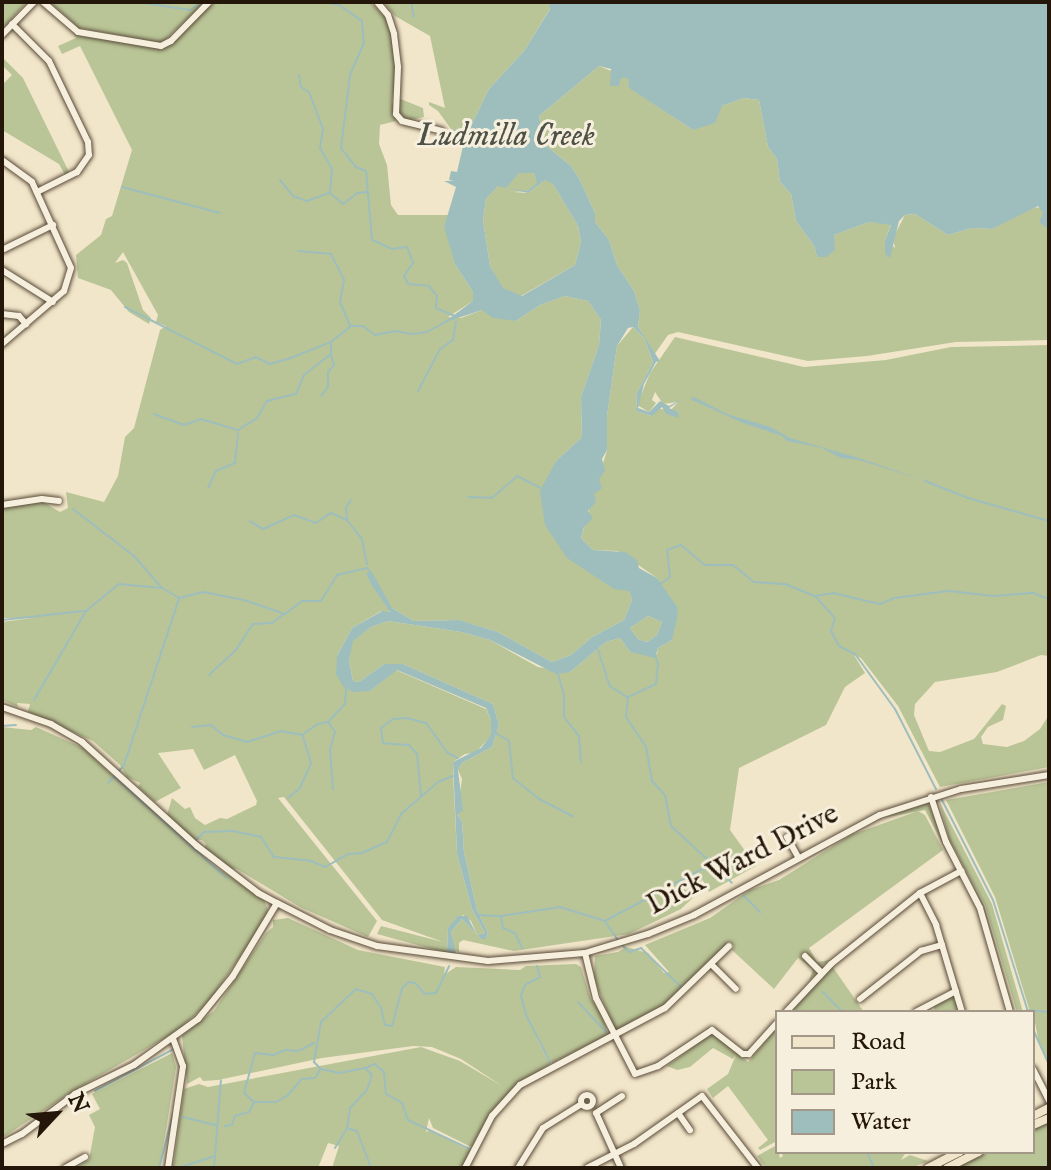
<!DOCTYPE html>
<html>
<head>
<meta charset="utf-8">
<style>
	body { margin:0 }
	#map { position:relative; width:1051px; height:1170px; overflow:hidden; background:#f2e6ca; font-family:"IM FELL English",serif }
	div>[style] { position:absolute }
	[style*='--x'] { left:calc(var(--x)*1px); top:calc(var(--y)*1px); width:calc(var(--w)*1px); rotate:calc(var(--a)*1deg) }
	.green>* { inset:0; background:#bac597 }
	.water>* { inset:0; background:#9dbebd }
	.stream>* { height:2px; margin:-1px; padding:0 1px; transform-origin:1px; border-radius:1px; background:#9dbebd }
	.roads { filter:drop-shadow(0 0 2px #584a38) drop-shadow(0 0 2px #584a38) }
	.minor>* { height:6px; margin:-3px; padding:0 3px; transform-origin:3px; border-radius:3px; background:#f7efdd }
	.minor>.ring { margin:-3px; padding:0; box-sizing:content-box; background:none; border:6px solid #f7efdd; border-radius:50% }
	.major>* { height:8px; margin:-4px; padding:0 4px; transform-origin:4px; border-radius:4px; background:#f2e6ca }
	span { translate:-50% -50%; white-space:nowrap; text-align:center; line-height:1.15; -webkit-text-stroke:6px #f7efdd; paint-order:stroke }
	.street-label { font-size:30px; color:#241608 }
	.water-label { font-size:32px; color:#4e5147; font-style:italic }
	.frame { position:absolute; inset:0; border:4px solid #241608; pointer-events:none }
	.legend { position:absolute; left:775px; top:1010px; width:260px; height:144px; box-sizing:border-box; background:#f7efdd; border:2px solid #a39888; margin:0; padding:10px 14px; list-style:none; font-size:24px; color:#241608 }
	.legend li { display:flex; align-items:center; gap:16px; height:40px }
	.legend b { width:40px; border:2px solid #a39888 }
	.north { position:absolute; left:16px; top:1074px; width:80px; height:80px; -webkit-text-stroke:6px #f7efdd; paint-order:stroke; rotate:64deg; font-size:22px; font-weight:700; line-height:32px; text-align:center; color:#241608 }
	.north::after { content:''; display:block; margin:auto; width:28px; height:36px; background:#241608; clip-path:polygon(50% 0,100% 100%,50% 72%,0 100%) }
</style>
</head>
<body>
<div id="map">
	<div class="green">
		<i style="clip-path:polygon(27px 2px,2px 29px,2px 3px)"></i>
		<i style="clip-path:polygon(50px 2px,205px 2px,162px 43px,79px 28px)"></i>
		<i style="clip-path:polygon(215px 2px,370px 2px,386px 18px,391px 29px,396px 72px,392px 101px,396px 121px,380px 125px,379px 144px,387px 165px,391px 205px,398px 215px,448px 215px,455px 264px,473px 292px,473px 301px,448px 317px,461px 318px,482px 310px,516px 321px,540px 305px,565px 296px,588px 301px,601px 320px,599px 345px,581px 397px,582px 437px,556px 461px,545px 525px,629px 591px,632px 600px,624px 620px,592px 637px,571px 655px,552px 662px,498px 632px,458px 620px,414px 621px,392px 608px,387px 614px,381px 611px,352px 628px,337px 656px,337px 674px,370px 691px,396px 670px,486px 709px,491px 720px,491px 736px,475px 753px,465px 754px,453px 762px,453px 772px,457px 854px,472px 909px,485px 933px,477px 935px,471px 921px,463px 915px,448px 928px,447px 953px,377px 934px,381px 926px,443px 942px,382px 920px,284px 797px,278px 798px,377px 921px,368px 937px,300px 907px,237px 869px,229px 868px,204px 849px,206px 844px,202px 840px,192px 839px,167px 815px,172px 798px,185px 809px,190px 807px,195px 818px,205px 825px,220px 818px,227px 819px,256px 805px,257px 801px,235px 755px,204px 770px,193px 749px,158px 753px,181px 788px,155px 802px,138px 787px,140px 783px,127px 777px,120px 765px,93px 741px,28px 712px,30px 704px,17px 703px,18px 707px,2px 700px,2px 622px,31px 618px,2px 618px,2px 508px,43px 502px,60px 512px,68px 508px,66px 492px,104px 502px,118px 476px,125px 437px,134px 428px,160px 330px,166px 326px,156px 322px,158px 315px,123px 252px,115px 263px,123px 260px,127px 263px,143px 310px,151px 318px,149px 324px,129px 312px,111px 290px,78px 278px,76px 255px,101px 235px,106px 219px,112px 216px,132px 150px,80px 46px,62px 54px,58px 46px,76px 38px,73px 32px,162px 48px)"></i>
		<i style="clip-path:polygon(384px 2px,554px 2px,524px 51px,489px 89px,468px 132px,463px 133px,451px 129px,438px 111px,429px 105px,429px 102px,445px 108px,430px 36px,395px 16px)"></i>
		<i style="clip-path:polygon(2px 57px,23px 78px,69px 172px,65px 175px,59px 164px,2px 130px,2px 85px,12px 75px,2px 65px)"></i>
		<i style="clip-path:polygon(599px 66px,629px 78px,630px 88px,693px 130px,722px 106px,744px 98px,759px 100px,768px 147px,777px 159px,780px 182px,791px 194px,796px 221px,814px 246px,817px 257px,834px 235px,869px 222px,891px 224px,885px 240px,895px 248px,893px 238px,905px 215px,915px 214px,948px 235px,972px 228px,992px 229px,1032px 207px,1041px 208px,1049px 230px,1049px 340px,956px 342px,867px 356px,808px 361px,678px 332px,668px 335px,654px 355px,638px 327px,640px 310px,634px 291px,617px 265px,609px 240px,595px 222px,595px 213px,580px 180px,571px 166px,544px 144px,539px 116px)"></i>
		<i style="clip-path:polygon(398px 98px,423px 108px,424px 117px,407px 121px,397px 110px)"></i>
		<i style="clip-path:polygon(519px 173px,534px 173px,538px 183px,527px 191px,513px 192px,528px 193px,546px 179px,553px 184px,578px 226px,581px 242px,575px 265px,521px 296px,502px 288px,490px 266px,483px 220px,486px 199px,498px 186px)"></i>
		<i style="clip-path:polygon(633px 327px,644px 338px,653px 362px,637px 393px,636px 411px,652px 416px,657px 408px,670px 411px,678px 402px,663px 404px,655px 392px,652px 400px,656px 403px,649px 412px,637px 405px,650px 373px,675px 337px,804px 367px,886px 360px,951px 347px,1049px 345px,1049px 656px,1041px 655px,997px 672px,935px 682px,915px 704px,914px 715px,929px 751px,940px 752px,974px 739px,1002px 704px,1006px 706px,1003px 720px,988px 727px,981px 737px,983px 744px,1007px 747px,1024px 741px,1040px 729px,1049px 715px,1049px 767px,940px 787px,898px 706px,861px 658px,854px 655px,865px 673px,845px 687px,826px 725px,739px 768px,730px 830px,756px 866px,709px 892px,702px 879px,699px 892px,681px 909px,629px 934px,514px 951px,463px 940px,459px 943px,459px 952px,453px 950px,451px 932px,462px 919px,481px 939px,486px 939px,488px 933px,477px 910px,464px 852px,462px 821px,457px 815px,462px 779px,458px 770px,462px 763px,492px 747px,499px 725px,493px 704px,403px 664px,384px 664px,359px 682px,353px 681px,349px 661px,352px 641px,371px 627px,388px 621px,461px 632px,490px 640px,538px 667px,570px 672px,606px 642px,620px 638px,630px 652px,657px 654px,658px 648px,672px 640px,665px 591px,657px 578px,618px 551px,593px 550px,581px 538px,607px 450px,607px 416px,617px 346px)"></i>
		<i style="clip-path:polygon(648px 616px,662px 622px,657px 635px,647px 642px,638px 639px,630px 628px)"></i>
		<i style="clip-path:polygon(2px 727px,31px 730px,36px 727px,83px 748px,200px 856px,264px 900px,268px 910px,259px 930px,207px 1004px,177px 1031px,73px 1091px,2px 1138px)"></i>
		<i style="clip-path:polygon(1049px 782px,1049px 1063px,1039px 1043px,1033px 1012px,1030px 1012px,995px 897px,946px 800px)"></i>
		<i style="clip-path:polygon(939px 801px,992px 904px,1023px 1012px,1017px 1012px,985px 905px,949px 839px)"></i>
		<i style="clip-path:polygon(925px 803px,930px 806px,946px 850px,925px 810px,883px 818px)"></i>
		<i style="clip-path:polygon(918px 811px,925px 815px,943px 850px,809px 948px,817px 962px,831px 960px,815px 969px,815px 975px,809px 981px,813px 969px,798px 958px,774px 989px,732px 950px,734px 946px,730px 942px,665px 1005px,621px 1029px,614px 1028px,594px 979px,595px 956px,618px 952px,626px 947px,648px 953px,664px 973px,669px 972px,645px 945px,710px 918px,750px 890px,779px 880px,851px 835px)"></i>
		<i style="clip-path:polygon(954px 847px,984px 905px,1015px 1012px,983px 906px)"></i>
		<i style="clip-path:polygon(288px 918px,358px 950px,445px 967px,444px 975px,456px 967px,520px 970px,526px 966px,576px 964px,581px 967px,590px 997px,603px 1017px,608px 1035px,552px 1063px,535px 1035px,550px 1064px,520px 1083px,504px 1098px,473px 1148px,433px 1128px,429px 1118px,426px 1132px,431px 1130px,471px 1151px,463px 1168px,332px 1168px,339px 1146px,328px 1143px,318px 1168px,173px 1168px,184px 1089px,199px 1084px,208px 1087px,421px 1047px,460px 1061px,502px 1086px,461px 1059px,432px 1047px,413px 1046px,322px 1058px,218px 1080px,203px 1081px,200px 1077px,187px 1084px,182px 1035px,214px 1011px,266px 933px,273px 927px,273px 920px)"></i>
		<i style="clip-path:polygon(832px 966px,864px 1012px,791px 1012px,823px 974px)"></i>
		<i style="clip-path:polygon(952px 995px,960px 1012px,936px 1012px,932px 1004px)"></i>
		<i style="clip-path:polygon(777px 1028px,777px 1141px,760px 1150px,758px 1148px,768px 1140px,728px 1086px,713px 1098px,707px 1089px,728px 1074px,736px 1055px,733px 1059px,713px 1048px,690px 1067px,677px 1070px,667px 1066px,712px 1033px,748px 1062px)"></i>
		<i style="clip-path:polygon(172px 1053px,176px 1067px,160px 1168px,75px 1168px,89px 1160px,95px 1127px,89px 1115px,100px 1109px,92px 1094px)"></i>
		<i style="clip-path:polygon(1049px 1121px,1049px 1168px,952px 1168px,985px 1152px,1033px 1152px,1033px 1129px)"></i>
		<i style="clip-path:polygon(777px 1145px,780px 1158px,783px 1156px,781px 1152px,906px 1152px,901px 1160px,910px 1155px,928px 1161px,912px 1168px,766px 1168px,757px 1156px)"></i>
	</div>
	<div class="water">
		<i style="clip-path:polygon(evenodd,554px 2px,1049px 2px,1049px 230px,1039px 222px,1043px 213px,1038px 206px,992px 229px,972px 228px,948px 235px,915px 214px,905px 215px,899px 221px,890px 258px,885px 254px,885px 240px,891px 225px,869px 222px,834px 235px,835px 250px,826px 257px,817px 257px,814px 246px,796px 221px,791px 194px,780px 182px,777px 159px,768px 147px,759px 100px,744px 98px,722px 106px,715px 123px,693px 130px,629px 88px,628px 78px,621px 78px,619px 86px,610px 86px,611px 69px,599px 66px,539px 116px,544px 144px,571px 166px,580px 180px,595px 213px,595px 222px,609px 240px,617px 265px,634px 291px,640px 310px,638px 327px,660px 361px,656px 362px,644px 384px,638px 408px,649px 412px,660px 401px,669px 406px,684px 398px,669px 408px,678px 412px,679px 418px,666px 414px,662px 407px,652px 416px,636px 411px,637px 393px,653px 362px,644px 338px,633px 327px,628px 328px,617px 346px,607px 416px,607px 450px,602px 459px,605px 470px,599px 480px,602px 488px,594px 494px,596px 502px,588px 511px,593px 518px,584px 527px,581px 538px,593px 550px,625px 552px,637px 560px,639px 568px,657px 578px,678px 608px,677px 619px,672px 640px,658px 648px,655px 658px,630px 652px,620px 638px,606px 642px,570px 672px,556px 674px,490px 640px,461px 632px,388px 621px,371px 627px,353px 641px,349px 661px,353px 681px,359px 682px,384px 664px,403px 664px,493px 704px,499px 725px,492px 747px,462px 763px,458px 770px,463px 810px,457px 815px,462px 821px,464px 852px,477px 910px,488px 933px,486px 939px,481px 939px,462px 919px,451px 932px,456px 954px,447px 953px,448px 928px,458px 916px,467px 916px,477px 935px,485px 933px,472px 909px,457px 854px,453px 762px,481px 748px,491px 735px,491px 720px,486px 708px,397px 670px,370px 691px,353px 692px,343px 686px,336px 674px,337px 656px,352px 628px,382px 611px,390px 612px,371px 584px,366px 573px,372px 572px,392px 608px,414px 621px,459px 620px,498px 632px,552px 662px,571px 655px,592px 637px,624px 620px,632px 600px,629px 591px,614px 589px,567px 558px,545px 525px,540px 491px,556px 461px,582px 437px,581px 397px,599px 345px,601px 320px,588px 301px,565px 296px,540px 305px,516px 321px,493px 318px,482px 310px,443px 323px,473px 301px,473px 292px,455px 264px,444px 227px,456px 187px,444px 181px,454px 181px,449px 180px,451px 171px,457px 172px,463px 146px,449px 135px,451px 129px,468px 132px,489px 89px,524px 51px,550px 9px,549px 4px,554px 2px,519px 173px,534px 173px,537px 183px,527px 191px,506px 188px,519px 173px,554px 2px,545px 180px,553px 184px,578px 226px,581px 242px,575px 265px,522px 296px,503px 288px,490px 266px,483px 220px,486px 199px,498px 186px,528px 193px,545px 180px,554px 2px,648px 616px,662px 622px,657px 635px,647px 642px,638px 639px,630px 628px,648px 616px)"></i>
		<i style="clip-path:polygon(694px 397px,727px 414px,770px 427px,790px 438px,859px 458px,926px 481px,859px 460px,841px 458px,822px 448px,787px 441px,782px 436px,743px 423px,690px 399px)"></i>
	</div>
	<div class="stream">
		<i style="--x:137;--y:2;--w:54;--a:8.6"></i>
		<i style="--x:190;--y:10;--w:14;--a:-34"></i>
		<i style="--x:322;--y:2;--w:17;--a:10"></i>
		<i style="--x:339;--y:5;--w:28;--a:35"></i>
		<i style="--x:362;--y:21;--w:22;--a:85"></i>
		<i style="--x:364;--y:43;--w:35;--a:114"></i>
		<i style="--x:350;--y:75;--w:74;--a:97"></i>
		<i style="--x:341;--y:148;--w:24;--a:52"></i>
		<i style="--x:356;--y:167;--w:11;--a:22"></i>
		<i style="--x:366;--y:171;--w:69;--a:85"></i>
		<i style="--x:372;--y:240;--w:22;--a:24"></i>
		<i style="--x:392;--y:249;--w:15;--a:-8"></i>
		<i style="--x:407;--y:247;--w:17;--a:69"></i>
		<i style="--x:413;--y:263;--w:16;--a:125"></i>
		<i style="--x:404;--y:276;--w:9;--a:63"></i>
		<i style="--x:408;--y:284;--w:21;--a:5"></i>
		<i style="--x:429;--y:286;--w:13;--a:51"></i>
		<i style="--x:437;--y:296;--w:12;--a:95"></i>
		<i style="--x:436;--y:308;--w:21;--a:23"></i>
		<i style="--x:411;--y:2;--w:15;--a:79"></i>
		<i style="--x:299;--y:75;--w:12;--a:81"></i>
		<i style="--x:301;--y:87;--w:9;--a:32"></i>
		<i style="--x:309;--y:92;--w:40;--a:69"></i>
		<i style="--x:323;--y:129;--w:19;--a:99"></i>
		<i style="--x:320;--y:148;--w:24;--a:60"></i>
		<i style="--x:332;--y:169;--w:24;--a:95"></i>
		<i style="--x:330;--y:193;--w:17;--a:40"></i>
		<i style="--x:343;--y:204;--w:18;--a:-38"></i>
		<i style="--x:357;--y:193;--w:10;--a:-6"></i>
		<i style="--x:280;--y:180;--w:21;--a:51"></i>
		<i style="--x:293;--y:196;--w:15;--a:20"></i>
		<i style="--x:307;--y:201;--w:23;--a:-20"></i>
		<i style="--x:122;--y:187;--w:101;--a:14.9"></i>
		<i style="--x:298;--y:251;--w:33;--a:5"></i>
		<i style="--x:331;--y:254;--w:29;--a:63"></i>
		<i style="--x:344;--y:280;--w:22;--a:100"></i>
		<i style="--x:340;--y:302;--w:25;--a:67"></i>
		<i style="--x:125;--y:307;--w:126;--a:27"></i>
		<i style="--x:237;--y:364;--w:20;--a:-20"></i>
		<i style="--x:256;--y:357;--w:16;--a:27"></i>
		<i style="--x:270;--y:364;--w:19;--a:-16"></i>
		<i style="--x:288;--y:359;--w:46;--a:-21.6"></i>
		<i style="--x:331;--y:342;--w:26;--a:-39"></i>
		<i style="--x:351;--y:326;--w:12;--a:0"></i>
		<i style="--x:363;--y:326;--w:15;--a:37"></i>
		<i style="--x:375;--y:335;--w:20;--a:-11"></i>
		<i style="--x:395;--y:331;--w:17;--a:10"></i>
		<i style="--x:412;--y:334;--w:15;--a:-8"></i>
		<i style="--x:427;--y:332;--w:23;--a:-29"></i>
		<i style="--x:418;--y:391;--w:47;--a:-62.4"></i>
		<i style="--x:440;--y:349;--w:16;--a:-35"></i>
		<i style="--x:453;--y:340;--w:19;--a:-81"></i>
		<i style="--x:321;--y:396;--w:11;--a:-52"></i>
		<i style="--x:328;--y:387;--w:15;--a:-90"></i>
		<i style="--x:328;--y:372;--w:9;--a:-49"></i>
		<i style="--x:334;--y:365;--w:10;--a:-107"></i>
		<i style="--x:154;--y:414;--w:32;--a:20"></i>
		<i style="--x:184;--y:425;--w:18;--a:-19"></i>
		<i style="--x:201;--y:419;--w:39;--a:17"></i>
		<i style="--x:238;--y:430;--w:22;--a:-32"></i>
		<i style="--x:257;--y:418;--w:20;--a:-60"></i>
		<i style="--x:267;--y:401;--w:30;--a:-14"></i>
		<i style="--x:296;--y:394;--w:21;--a:-67"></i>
		<i style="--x:304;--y:375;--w:34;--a:-38"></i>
		<i style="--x:331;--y:354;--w:11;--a:-90"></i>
		<i style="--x:925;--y:481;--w:46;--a:21.6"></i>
		<i style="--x:968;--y:498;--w:84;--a:15.9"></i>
		<i style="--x:208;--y:488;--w:19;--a:-65"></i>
		<i style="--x:216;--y:471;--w:21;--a:-23"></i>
		<i style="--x:235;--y:463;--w:30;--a:-84"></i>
		<i style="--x:468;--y:497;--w:24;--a:2"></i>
		<i style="--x:492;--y:498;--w:33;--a:-41"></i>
		<i style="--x:517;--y:476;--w:29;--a:27"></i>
		<i style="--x:73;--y:509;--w:77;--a:37.6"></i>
		<i style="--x:134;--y:556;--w:43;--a:48.8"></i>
		<i style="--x:347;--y:520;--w:13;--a:-94"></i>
		<i style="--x:346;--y:507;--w:9;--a:-54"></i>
		<i style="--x:250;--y:521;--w:15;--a:32"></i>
		<i style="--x:263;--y:529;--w:34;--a:-24"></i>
		<i style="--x:294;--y:515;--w:23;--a:20"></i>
		<i style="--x:316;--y:523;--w:18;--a:-34"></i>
		<i style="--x:331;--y:513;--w:17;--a:24"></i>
		<i style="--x:347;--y:520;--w:24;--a:52"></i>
		<i style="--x:362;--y:539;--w:26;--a:79"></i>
		<i style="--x:660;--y:584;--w:12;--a:-35"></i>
		<i style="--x:670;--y:577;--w:27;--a:-96"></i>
		<i style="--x:667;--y:550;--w:15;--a:-20"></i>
		<i style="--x:681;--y:545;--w:31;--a:40"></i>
		<i style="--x:705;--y:565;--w:28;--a:0"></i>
		<i style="--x:733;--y:565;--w:27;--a:39"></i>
		<i style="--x:754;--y:582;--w:31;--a:4"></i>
		<i style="--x:785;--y:584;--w:32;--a:22"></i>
		<i style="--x:815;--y:596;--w:18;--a:-9"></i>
		<i style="--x:833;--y:593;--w:48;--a:13.2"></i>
		<i style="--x:880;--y:604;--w:15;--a:-23"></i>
		<i style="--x:894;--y:598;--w:55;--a:-7.3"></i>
		<i style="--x:949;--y:591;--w:46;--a:6.2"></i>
		<i style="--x:995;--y:596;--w:38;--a:-5"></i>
		<i style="--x:1033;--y:593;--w:17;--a:21"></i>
		<i style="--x:816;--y:597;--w:28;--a:48"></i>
		<i style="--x:835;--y:618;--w:14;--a:107"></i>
		<i style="--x:831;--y:631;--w:17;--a:62"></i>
		<i style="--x:839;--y:646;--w:18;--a:27"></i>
		<i style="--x:855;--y:654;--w:68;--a:54"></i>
		<i style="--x:895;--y:709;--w:90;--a:62.9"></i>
		<i style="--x:2;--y:620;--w:82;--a:-6.3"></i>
		<i style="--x:598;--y:650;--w:38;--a:72"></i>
		<i style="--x:610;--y:686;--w:20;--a:33"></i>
		<i style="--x:655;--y:655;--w:9;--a:72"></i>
		<i style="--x:658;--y:664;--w:20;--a:96"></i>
		<i style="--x:656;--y:684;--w:31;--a:155"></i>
		<i style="--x:628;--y:697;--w:20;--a:96"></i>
		<i style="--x:626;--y:717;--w:36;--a:56"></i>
		<i style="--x:646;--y:747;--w:35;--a:80"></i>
		<i style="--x:652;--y:781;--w:19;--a:47"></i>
		<i style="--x:665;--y:795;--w:32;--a:79"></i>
		<i style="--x:671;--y:826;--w:64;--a:42.5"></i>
		<i style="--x:558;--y:674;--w:22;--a:74"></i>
		<i style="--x:564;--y:695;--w:22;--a:90"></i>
		<i style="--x:564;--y:717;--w:24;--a:52"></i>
		<i style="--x:579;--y:736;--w:26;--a:86"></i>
		<i style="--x:209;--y:675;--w:37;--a:-43"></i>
		<i style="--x:236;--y:650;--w:31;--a:-57"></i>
		<i style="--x:253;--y:624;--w:19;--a:-3"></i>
		<i style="--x:272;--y:623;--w:15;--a:-37"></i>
		<i style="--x:34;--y:700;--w:103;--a:-59.7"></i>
		<i style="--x:86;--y:611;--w:43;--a:-39.3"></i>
		<i style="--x:119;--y:584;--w:43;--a:5.3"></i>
		<i style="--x:162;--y:588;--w:20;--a:30"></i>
		<i style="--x:179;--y:598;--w:25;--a:-14"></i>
		<i style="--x:203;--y:592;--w:42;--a:11"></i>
		<i style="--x:244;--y:600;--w:43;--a:18.9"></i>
		<i style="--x:285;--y:614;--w:21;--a:-37"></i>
		<i style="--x:302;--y:601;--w:19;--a:0"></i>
		<i style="--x:321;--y:601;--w:31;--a:-58"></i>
		<i style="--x:337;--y:575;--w:31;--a:-13"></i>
		<i style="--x:367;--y:568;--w:5;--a:53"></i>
		<i style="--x:328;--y:722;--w:12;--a:55"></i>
		<i style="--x:335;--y:732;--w:18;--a:106"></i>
		<i style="--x:330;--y:749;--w:40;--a:85.7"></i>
		<i style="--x:2;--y:726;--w:14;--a:-4"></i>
		<i style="--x:192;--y:727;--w:19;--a:-6"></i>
		<i style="--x:211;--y:725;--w:16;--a:40"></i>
		<i style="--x:223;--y:735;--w:25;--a:16"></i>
		<i style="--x:247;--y:742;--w:35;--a:-18"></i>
		<i style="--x:280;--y:731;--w:22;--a:10"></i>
		<i style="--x:302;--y:735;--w:19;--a:-35"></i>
		<i style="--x:318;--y:724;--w:10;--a:-11"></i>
		<i style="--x:328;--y:722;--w:25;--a:-47"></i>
		<i style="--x:345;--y:704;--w:16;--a:-86"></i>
		<i style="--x:494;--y:732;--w:17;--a:31"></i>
		<i style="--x:509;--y:741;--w:37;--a:84"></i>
		<i style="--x:513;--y:778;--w:33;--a:39"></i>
		<i style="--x:539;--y:799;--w:38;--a:27"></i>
		<i style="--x:114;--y:777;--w:151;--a:42"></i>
		<i style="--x:108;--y:783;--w:24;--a:-48"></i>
		<i style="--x:124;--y:765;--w:175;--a:-71.7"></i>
		<i style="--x:421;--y:796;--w:42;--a:-95.4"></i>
		<i style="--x:417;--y:754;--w:12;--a:-132"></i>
		<i style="--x:409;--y:745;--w:26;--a:-176"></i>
		<i style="--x:383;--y:743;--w:15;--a:-98"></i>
		<i style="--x:381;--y:728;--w:15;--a:-37"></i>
		<i style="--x:393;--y:719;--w:14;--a:-4"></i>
		<i style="--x:407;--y:718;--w:20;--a:15"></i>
		<i style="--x:426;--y:723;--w:37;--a:54"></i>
		<i style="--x:448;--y:753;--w:11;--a:27"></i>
		<i style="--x:288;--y:798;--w:16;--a:-40"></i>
		<i style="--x:300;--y:788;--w:27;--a:-66"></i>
		<i style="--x:311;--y:763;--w:28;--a:-107"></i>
		<i style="--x:942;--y:800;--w:112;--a:63"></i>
		<i style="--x:993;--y:900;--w:117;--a:72.6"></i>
		<i style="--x:190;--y:846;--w:20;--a:-45"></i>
		<i style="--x:204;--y:832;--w:29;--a:-2"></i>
		<i style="--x:233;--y:831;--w:29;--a:12"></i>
		<i style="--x:261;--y:837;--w:24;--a:57"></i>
		<i style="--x:274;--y:857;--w:37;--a:6"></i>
		<i style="--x:311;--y:861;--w:15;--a:23"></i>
		<i style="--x:325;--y:867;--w:26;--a:-29"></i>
		<i style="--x:348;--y:854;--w:14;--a:-4"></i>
		<i style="--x:362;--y:853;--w:27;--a:-24"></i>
		<i style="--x:387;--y:842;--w:31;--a:-63"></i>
		<i style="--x:401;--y:814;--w:49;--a:-40.9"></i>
		<i style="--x:438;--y:782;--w:16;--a:-22"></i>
		<i style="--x:744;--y:896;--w:23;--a:45"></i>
		<i style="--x:479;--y:915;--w:22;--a:3"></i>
		<i style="--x:501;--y:916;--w:60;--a:-8.7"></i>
		<i style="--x:560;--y:907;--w:47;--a:17.3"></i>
		<i style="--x:605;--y:921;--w:110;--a:-28.2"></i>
		<i style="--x:702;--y:869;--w:17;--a:3"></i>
		<i style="--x:719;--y:870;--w:18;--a:45"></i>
		<i style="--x:501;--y:916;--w:12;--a:81"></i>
		<i style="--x:503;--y:928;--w:13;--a:23"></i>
		<i style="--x:515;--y:933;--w:17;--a:65"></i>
		<i style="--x:606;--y:923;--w:21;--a:55"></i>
		<i style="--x:622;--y:945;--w:10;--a:45"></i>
		<i style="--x:629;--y:952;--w:13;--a:-18"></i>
		<i style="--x:641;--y:948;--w:56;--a:44.3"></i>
		<i style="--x:537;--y:966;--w:11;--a:75"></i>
		<i style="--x:540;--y:977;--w:17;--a:152"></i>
		<i style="--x:525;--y:985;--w:11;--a:112"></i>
		<i style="--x:521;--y:995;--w:21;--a:76"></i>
		<i style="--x:526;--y:1015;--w:53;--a:62.9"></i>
		<i style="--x:823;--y:992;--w:28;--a:46"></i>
		<i style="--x:578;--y:1002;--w:41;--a:47"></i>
		<i style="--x:1027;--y:1010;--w:22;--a:5"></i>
		<i style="--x:1033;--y:1029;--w:36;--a:66"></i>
		<i style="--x:314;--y:1043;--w:18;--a:153"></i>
		<i style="--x:298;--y:1051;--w:13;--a:-176"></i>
		<i style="--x:285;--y:1050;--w:13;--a:157"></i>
		<i style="--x:273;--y:1055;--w:18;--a:-174"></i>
		<i style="--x:255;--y:1053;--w:41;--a:105.4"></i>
		<i style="--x:244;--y:1093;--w:13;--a:42"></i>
		<i style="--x:254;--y:1102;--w:22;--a:0"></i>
		<i style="--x:276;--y:1102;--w:13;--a:-29"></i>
		<i style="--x:287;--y:1096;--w:23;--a:-49"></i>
		<i style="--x:302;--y:1079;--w:13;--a:-4"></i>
		<i style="--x:315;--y:1078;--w:9;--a:-58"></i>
		<i style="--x:365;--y:1068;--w:11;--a:-22"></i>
		<i style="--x:375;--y:1064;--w:12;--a:42"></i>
		<i style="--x:384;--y:1072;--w:22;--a:85"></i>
		<i style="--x:386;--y:1094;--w:18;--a:29"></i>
		<i style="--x:402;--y:1103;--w:18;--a:71"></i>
		<i style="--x:408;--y:1120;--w:68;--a:25.1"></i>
		<i style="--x:95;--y:1091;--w:89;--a:-28"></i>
		<i style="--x:183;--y:1117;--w:34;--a:14"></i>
		<i style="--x:225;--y:1126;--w:7;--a:-8"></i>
		<i style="--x:232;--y:1125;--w:9;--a:-72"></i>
		<i style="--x:235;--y:1116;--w:15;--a:-16"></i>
		<i style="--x:249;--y:1112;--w:10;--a:-61"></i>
		<i style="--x:347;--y:1128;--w:10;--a:17"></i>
		<i style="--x:357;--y:1131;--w:40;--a:69"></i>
		<i style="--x:335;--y:1148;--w:23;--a:-59"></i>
		<i style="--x:347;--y:1128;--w:20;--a:-81"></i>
		<i style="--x:350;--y:1108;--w:25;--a:-47"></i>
		<i style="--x:367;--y:1090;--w:16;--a:-72"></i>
		<i style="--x:372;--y:1075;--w:10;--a:-135"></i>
		<i style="--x:365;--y:1068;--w:26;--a:169"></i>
		<i style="--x:339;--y:1073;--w:18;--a:-167"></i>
		<i style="--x:321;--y:1069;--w:10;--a:-135"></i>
		<i style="--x:314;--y:1062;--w:41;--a:-80.1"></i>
		<i style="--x:321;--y:1022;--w:48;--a:-43.3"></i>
		<i style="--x:356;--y:989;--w:17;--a:17"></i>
		<i style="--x:372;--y:994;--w:17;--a:57"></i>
		<i style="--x:381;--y:1008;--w:17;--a:77"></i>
		<i style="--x:385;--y:1025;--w:7;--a:8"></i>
		<i style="--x:392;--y:1026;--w:39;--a:-75"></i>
		<i style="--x:402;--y:988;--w:9;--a:-41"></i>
		<i style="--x:409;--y:982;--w:6;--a:9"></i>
		<i style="--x:415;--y:983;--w:15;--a:48"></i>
		<i style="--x:425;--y:994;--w:11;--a:-5"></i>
		<i style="--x:436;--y:993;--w:30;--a:-64"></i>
		<i style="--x:867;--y:1152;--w:17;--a:66"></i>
		<i style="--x:159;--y:1168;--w:56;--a:-75.5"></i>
		<i style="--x:178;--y:1168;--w:39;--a:-18"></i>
		<i style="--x:214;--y:1168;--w:88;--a:-85.5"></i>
	</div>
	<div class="roads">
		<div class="minor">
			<i style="--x:43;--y:2;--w:46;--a:40.6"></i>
			<i style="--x:78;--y:32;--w:84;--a:9.6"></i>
			<i style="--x:161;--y:46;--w:11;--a:-27"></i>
			<i style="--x:171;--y:41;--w:54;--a:-45.7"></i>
			<i style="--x:377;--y:2;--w:17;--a:50"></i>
			<i style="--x:388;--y:15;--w:20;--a:72"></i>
			<i style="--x:394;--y:34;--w:33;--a:83"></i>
			<i style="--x:398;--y:67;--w:47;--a:92.4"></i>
			<i style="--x:396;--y:114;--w:9;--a:49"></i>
			<i style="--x:402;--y:121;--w:41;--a:14"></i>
			<i style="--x:12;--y:24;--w:52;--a:45"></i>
			<i style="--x:49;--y:61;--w:90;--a:64.3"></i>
			<i style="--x:88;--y:142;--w:13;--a:86"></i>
			<i style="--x:89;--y:155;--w:21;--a:125"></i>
			<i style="--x:77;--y:172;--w:45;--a:153.4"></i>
			<i style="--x:2;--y:35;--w:46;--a:-45.9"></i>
			<i style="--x:2;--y:160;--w:37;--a:36"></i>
			<i style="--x:32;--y:182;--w:94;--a:65.6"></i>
			<i style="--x:71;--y:268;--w:24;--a:107"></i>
			<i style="--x:64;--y:291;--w:82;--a:139.5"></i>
			<i style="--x:2;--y:250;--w:57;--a:-26.1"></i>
			<i style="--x:2;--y:270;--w:60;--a:32.1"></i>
			<i style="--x:2;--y:314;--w:17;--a:7"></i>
			<i style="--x:19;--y:316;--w:11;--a:49"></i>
			<i style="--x:2;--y:505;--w:40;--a:-8.5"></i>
			<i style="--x:42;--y:499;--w:17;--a:7"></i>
			<i style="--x:2;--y:707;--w:52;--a:19.1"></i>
			<i style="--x:51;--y:724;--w:36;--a:30"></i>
			<i style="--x:82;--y:742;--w:155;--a:42.1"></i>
			<i style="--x:197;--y:846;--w:77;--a:37.6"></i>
			<i style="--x:258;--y:893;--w:21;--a:28"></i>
			<i style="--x:277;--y:903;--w:59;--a:27"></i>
			<i style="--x:330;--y:930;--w:50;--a:18.8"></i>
			<i style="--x:377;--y:946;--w:112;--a:7.7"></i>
			<i style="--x:488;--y:961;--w:97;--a:-4.7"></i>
			<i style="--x:585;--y:953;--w:66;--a:-16.8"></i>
			<i style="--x:648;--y:934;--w:50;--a:-22.4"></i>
			<i style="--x:694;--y:915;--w:211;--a:-28.3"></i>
			<i style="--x:880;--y:815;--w:85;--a:-17.8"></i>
			<i style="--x:961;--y:789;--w:89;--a:-9"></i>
			<i style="--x:931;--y:797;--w:47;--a:71.6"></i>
			<i style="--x:946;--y:842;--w:74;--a:62.7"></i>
			<i style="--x:980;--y:908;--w:108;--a:73.9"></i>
			<i style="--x:787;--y:837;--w:23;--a:61"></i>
			<i style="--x:920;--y:893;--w:36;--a:63"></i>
			<i style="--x:936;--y:925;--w:91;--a:73.4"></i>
			<i style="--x:585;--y:953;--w:46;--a:76.3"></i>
			<i style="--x:596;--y:998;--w:85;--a:62.8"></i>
			<i style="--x:635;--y:1074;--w:24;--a:-19"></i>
			<i style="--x:658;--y:1066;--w:65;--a:-33.7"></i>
			<i style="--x:712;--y:1030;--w:39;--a:38"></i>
			<i style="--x:743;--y:1054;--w:6;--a:0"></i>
			<i style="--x:749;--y:1054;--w:42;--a:-47.9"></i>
			<i style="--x:805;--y:956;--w:23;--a:45"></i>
			<i style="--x:711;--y:964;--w:35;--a:45"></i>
			<i style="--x:860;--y:999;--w:78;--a:-38.2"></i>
			<i style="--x:921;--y:951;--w:22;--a:-16"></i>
			<i style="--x:786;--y:1012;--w:66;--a:-46.8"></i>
			<i style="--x:831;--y:964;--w:114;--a:-38.6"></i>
			<i style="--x:920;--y:893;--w:47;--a:-28.2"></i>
			<i style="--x:916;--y:1012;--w:45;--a:-27.7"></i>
			<i style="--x:1033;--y:1069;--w:36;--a:63"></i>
			<i class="ring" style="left:581px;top:1095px;width:6px;height:6px"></i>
			<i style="--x:678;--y:1113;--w:21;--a:55"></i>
			<i style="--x:2;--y:1144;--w:22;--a:-27"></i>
			<i style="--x:22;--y:1134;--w:66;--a:-37"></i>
			<i style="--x:75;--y:1094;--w:66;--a:-26.2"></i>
			<i style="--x:134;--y:1065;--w:79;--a:-35.7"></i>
			<i style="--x:198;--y:1019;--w:55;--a:-50.9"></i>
			<i style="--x:233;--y:976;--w:85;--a:-58.9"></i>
			<i style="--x:65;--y:1168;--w:23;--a:-29"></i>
			<i style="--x:168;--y:1168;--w:103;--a:-81.6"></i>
			<i style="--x:183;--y:1066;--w:29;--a:-110"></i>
			<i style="--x:465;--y:1168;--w:59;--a:-62.6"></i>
			<i style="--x:492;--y:1116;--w:42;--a:-47.9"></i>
			<i style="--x:520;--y:1085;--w:164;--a:-28"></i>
			<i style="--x:665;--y:1008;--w:89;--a:-44.1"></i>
			<i style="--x:518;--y:1168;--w:47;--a:-58"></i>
			<i style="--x:543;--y:1128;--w:44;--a:-31.9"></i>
			<i style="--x:587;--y:1168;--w:53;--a:-27.1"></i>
			<i style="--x:634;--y:1144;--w:83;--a:-35.2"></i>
			<i style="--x:702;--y:1096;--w:91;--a:52.1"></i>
			<i style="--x:621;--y:1168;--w:60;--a:-114.4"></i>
			<i style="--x:596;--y:1113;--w:31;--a:-33"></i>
		</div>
		<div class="major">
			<i style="--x:1033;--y:1116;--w:18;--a:-27"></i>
			<i style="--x:1033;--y:1125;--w:17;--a:-24"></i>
			<i style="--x:928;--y:1168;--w:36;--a:-27"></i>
			<i style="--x:947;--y:1168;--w:36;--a:-27"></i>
		</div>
	</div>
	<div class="street-label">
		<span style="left:743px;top:860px;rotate:-27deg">Dick Ward Drive</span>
	</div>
	<div class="water-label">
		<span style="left:506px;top:137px">Ludmilla Creek</span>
	</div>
	<div class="frame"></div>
	<ul class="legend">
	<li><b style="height:10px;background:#f2e6ca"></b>Road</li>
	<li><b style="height:22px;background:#bac597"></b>Park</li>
	<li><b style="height:22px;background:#9dbebd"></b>Water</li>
	</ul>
	<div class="north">N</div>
</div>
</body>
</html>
